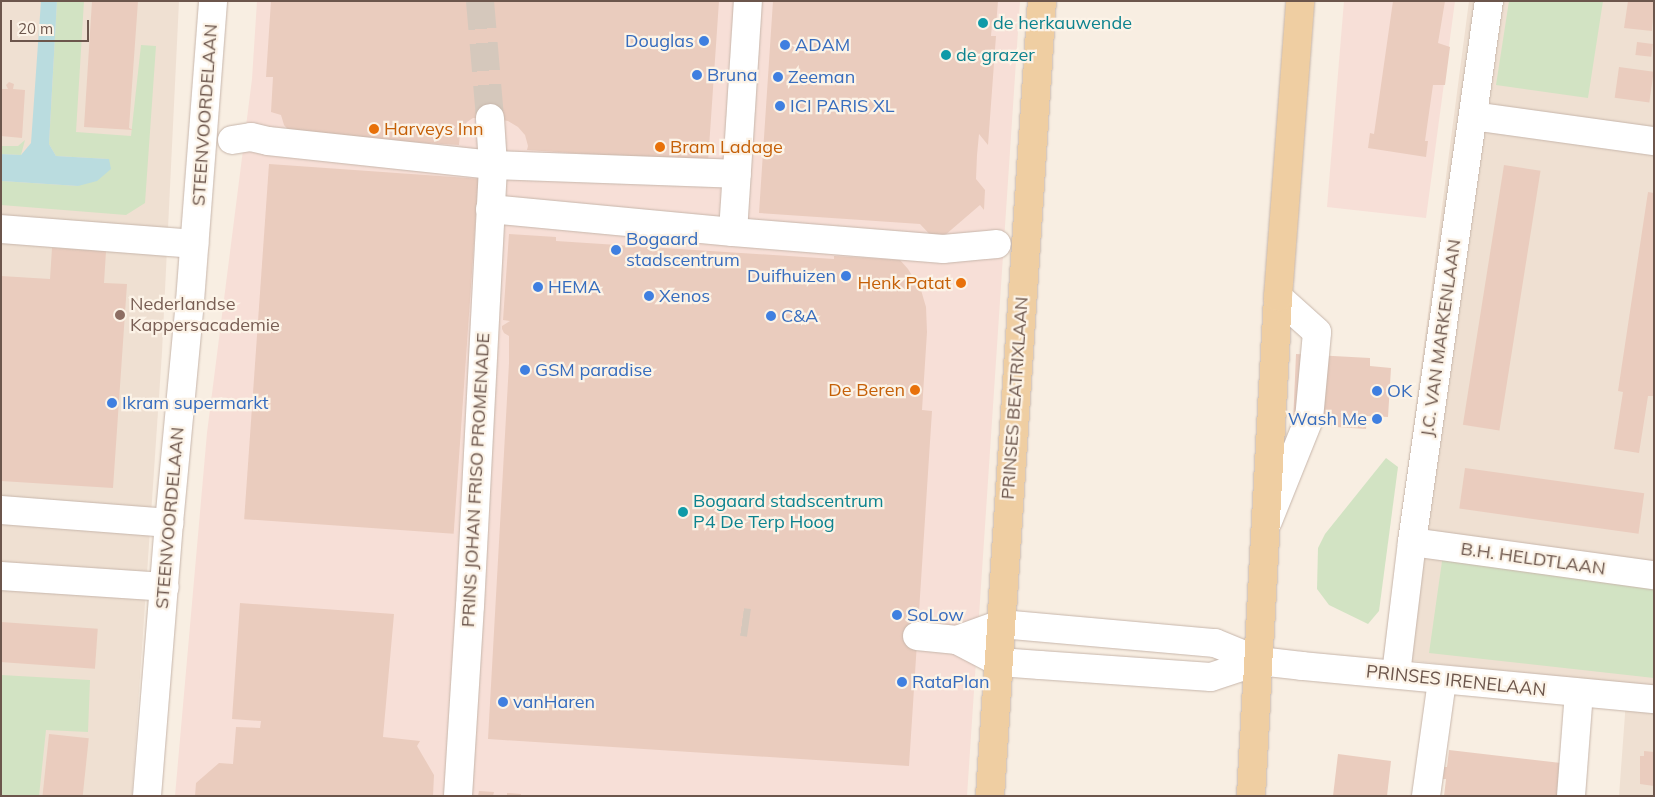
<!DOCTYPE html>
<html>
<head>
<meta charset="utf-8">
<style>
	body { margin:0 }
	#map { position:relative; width:1655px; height:797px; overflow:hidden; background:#f8eee2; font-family:Mulish,sans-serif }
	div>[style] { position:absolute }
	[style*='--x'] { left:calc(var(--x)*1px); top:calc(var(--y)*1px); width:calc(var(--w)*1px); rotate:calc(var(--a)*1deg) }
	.residential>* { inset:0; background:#efe0d2 }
	.commercial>* { inset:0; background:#f7dfd7 }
	.green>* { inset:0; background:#d2e3c3 }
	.water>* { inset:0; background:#badcdf }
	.building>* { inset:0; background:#eaccbe; transform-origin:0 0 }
	.minor-tunnel>* { height:28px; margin-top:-14px; transform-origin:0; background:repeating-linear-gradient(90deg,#d5c8bc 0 28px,transparent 0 42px) }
	.roads { filter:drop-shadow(0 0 1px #c7b6ab) drop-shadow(0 0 1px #c7b6ab) }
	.minor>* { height:28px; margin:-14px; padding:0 14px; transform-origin:14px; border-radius:14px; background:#fff }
	.major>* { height:28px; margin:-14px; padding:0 14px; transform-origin:14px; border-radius:14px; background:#efcea2 }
	.dots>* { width:14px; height:14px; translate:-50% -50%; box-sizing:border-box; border:2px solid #fcf3e7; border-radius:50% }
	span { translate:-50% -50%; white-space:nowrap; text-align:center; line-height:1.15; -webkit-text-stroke:4.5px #fcf3e7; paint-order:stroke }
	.culture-label { font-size:18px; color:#0d838f }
	.left { translate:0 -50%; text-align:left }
	.shop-label { font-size:18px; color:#366cbe }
	.right { translate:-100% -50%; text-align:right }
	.street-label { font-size:18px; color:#6c564c }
	.food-label { font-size:18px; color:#c56008 }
	.education-label { font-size:18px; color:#785e54 }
	.frame { position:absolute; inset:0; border:2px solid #6c564c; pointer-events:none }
	.scale { position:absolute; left:10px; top:20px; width:79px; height:22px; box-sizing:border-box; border:2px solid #6c564c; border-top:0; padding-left:6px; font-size:15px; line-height:18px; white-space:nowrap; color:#6c564c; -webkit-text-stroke:4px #fcf3e7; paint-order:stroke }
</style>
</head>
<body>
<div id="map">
	<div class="residential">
		<i style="clip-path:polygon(1px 1px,179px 1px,162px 352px,132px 796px,1px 796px)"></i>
		<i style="clip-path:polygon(1469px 1px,1654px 1px,1654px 796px,1619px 796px,1627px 687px,1383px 657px)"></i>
	</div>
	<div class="commercial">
		<i style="clip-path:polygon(257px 1px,1020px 1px,967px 796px,175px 796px,207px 433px,252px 79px)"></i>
		<i style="clip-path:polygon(1344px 1px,1455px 1px,1426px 218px,1327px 207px)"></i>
	</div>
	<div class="green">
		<i style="clip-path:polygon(57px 1px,84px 1px,76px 132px,131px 136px,141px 45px,156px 46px,145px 203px,126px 215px,1px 205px,1px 181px,78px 186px,109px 159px,56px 156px,49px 144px)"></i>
		<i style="clip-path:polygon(1509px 1px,1603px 1px,1588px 98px,1496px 85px)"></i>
		<i style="clip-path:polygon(25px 140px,21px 155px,1px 154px,1px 146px,18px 146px)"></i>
		<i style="clip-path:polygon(1386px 458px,1398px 467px,1379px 611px,1368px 624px,1329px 605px,1317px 589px,1318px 548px,1325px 534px)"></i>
		<i style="clip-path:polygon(1443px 554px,1654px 586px,1654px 678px,1429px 653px)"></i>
		<i style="clip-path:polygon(1px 675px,90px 680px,88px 732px,46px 730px,39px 796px,1px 796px)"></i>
	</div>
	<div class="water">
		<i style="clip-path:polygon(41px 1px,57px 1px,49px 144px,56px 156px,109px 159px,111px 169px,97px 181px,78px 186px,1px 181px,1px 154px,21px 155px,31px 143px)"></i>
	</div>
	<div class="building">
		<i style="clip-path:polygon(92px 1px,138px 1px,129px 128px,133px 130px,84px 127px)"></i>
		<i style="clip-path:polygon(271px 1px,719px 1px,708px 162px,527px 150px,528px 146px,525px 135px,518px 127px,508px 121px,490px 118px,473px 118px,467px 122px,460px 134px,459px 145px,293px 135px,284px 125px,281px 115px,271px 112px,273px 77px,266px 77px)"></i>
		<i style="clip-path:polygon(773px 1px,998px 1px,996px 26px,992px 25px,991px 36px,996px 36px,988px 145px,979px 134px,977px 155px,976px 179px,985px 190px,984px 210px,980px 205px,937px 242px,920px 224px,759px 213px)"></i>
		<i style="clip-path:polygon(1393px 1px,1445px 1px,1438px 43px,1450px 47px,1445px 85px,1433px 85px,1425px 141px,1428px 141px,1426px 157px,1368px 148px,1370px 133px,1374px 134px)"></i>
		<i style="clip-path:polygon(1628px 1px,1654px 1px,1652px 31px,1624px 28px)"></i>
		<i style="left:1637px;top:42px;width:16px;height:13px;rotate:7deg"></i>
		<i style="left:1619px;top:67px;width:35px;height:31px;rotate:8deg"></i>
		<i style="clip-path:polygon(9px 82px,14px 84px,13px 89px,25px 90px,22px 138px,1px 136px,1px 89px,8px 89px,6px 85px)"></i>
		<i style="left:269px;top:164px;width:210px;height:356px;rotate:4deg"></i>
		<i style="left:1504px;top:165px;width:37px;height:263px;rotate:9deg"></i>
		<i style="clip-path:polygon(1648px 192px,1654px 193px,1654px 396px,1648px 396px,1639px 453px,1614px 449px,1623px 392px,1618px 391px)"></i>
		<i style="clip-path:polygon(509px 234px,556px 237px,556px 241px,834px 259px,834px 256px,900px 260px,908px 269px,921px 290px,926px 307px,927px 332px,922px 410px,932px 411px,909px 766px,488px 739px,509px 363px,509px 336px,504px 333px,502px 329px,502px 326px,510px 321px,503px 320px)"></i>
		<i style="clip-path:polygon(52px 248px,106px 251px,104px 283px,127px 284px,113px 488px,1px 481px,1px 276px,50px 279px)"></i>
		<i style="clip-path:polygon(1296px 354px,1370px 358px,1370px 366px,1391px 368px,1388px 417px,1367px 416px,1366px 429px,1293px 424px)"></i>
		<i style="left:1465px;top:468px;width:181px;height:41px;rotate:8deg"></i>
		<i style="clip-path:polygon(240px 603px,394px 614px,383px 737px,420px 741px,417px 746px,434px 775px,433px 796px,195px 796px,196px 783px,219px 763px,233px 764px,236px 727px,260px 728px,261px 721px,232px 719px)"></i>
		<i style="left:1px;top:622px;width:97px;height:40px;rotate:4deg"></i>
		<i style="left:49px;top:734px;width:40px;height:62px;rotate:6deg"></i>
		<i style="clip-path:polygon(1449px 750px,1561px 763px,1557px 796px,1444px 796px,1446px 779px,1443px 779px,1444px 767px,1447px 767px)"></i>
		<i style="clip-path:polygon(1644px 751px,1654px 752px,1654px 786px,1640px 784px,1640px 756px,1644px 756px)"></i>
		<i style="clip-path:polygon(1338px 754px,1391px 761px,1387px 796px,1333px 796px)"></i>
		<i style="clip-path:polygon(479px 791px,494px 792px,493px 796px,478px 796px)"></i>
		<i style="clip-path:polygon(507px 793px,521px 794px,521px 796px,507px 796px)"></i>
	</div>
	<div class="minor-tunnel">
		<i style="--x:480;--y:1;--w:117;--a:85.1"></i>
		<i style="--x:742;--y:622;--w:7;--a:8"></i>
	</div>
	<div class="roads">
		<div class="minor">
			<i style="--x:1473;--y:116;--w:183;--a:7.9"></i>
			<i style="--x:232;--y:140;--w:19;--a:-9"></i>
			<i style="--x:251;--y:137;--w:17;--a:13"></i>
			<i style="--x:268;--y:141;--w:226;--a:6.1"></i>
			<i style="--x:493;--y:165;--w:244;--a:2.1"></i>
			<i style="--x:490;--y:209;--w:244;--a:5.4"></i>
			<i style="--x:733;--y:232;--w:211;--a:4.6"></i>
			<i style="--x:943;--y:249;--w:54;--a:-5.3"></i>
			<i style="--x:1;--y:229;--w:194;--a:4.4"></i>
			<i style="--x:733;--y:232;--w:231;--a:-86.3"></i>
			<i style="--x:1;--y:510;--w:169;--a:4.4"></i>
			<i style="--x:1268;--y:521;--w:110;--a:-68.1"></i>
			<i style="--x:1309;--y:419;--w:87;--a:-84.7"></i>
			<i style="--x:1317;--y:332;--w:52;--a:-138.1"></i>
			<i style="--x:1412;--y:542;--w:244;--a:7.8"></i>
			<i style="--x:1;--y:576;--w:164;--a:3.8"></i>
			<i style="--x:917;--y:636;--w:40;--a:5.7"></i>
			<i style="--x:957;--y:640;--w:47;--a:27.6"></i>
			<i style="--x:999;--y:662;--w:41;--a:4.2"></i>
			<i style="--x:1040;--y:665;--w:171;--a:4"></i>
			<i style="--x:1211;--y:677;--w:51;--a:-18.4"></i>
			<i style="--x:957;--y:640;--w:47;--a:-20"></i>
			<i style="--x:1001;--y:624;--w:215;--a:5.1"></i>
			<i style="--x:1215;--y:643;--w:48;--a:22.2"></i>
			<i style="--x:1259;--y:661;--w:43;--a:6.6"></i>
			<i style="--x:1302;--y:666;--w:354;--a:5.4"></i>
			<i style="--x:1396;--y:674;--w:133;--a:-83.1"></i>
			<i style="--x:1412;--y:542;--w:546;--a:-81.9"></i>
			<i style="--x:147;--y:796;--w:274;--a:-85.4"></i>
			<i style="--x:169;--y:523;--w:223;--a:-84.6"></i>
			<i style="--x:190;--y:301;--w:301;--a:-85.6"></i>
			<i style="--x:458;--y:796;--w:190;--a:-86.4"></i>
			<i style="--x:470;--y:606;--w:442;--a:-87"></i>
			<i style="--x:493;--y:165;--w:47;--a:-93.7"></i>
			<i style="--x:1426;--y:796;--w:117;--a:-82.1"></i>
			<i style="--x:1571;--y:796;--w:103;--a:-85.6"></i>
		</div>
		<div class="major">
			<i style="--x:990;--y:796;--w:797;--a:-86.26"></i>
			<i style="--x:1251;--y:796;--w:500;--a:-86.9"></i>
			<i style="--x:1278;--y:297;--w:297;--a:-85.7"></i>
		</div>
	</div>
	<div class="dots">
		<i style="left:983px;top:23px;background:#0f9aa8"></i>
		<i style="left:704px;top:41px;background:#3f7fe0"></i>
		<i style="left:785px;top:45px;background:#3f7fe0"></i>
		<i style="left:946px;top:55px;background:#0f9aa8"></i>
		<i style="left:697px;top:75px;background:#3f7fe0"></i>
		<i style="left:778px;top:77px;background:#3f7fe0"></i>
		<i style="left:780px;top:106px;background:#3f7fe0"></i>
		<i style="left:374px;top:129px;background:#e8710a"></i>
		<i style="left:660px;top:147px;background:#e8710a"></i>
		<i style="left:616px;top:250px;background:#3f7fe0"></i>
		<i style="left:846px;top:276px;background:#3f7fe0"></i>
		<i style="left:961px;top:283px;background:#e8710a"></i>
		<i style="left:538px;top:287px;background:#3f7fe0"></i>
		<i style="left:649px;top:296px;background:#3f7fe0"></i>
		<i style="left:120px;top:315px;background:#8d6e63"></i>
		<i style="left:771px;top:316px;background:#3f7fe0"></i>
		<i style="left:525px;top:370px;background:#3f7fe0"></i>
		<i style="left:915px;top:390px;background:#e8710a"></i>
		<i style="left:1377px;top:391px;background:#3f7fe0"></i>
		<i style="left:112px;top:403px;background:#3f7fe0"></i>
		<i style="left:1377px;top:419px;background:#3f7fe0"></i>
		<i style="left:683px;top:512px;background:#0f9aa8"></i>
		<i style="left:897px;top:615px;background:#3f7fe0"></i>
		<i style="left:902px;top:682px;background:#3f7fe0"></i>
		<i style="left:503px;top:702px;background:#3f7fe0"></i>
	</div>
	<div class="culture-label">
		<span class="left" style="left:993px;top:23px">de herkauwende</span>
		<span class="left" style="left:956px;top:55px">de grazer</span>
		<span class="left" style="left:693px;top:512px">Bogaard stadscentrum<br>P4 De Terp Hoog</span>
	</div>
	<div class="shop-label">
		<span class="right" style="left:694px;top:41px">Douglas</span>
		<span class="left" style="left:795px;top:45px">ADAM</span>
		<span class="left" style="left:707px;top:75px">Bruna</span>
		<span class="left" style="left:788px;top:77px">Zeeman</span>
		<span class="left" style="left:790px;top:106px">ICI PARIS XL</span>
		<span class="left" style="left:626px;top:250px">Bogaard<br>stadscentrum</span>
		<span class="right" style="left:836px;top:276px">Duifhuizen</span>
		<span class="left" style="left:548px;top:287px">HEMA</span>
		<span class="left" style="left:659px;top:296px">Xenos</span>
		<span class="left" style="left:781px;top:316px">C&amp;A</span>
		<span class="left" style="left:535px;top:370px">GSM paradise</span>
		<span class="left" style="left:1387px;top:391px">OK</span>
		<span class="left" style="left:122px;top:403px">Ikram supermarkt</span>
		<span class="right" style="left:1367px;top:419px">Wash Me</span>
		<span class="left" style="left:907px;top:615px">SoLow</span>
		<span class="left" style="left:912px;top:682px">RataPlan</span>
		<span class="left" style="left:513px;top:702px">vanHaren</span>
	</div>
	<div class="street-label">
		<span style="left:205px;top:115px;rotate:-86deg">STEENVOORDELAAN</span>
		<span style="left:1441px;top:338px;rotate:-82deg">J.C. VAN MARKENLAAN</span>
		<span style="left:1015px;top:398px;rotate:-86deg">PRINSES BEATRIXLAAN</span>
		<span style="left:476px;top:480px;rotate:-87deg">PRINS JOHAN FRISO PROMENADE</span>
		<span style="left:170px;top:518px;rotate:-85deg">STEENVOORDELAAN</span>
		<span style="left:1533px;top:559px;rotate:8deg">B.H. HELDTLAAN</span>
		<span style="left:1456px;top:681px;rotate:6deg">PRINSES IRENELAAN</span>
	</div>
	<div class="food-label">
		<span class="left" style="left:384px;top:129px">Harveys Inn</span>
		<span class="left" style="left:670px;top:147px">Bram Ladage</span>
		<span class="right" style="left:951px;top:283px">Henk Patat</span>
		<span class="right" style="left:905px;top:390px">De Beren</span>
	</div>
	<div class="education-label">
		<span class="left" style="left:130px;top:315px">Nederlandse<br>Kappersacademie</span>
	</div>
	<div class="frame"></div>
	<div class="scale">20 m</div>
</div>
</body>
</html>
